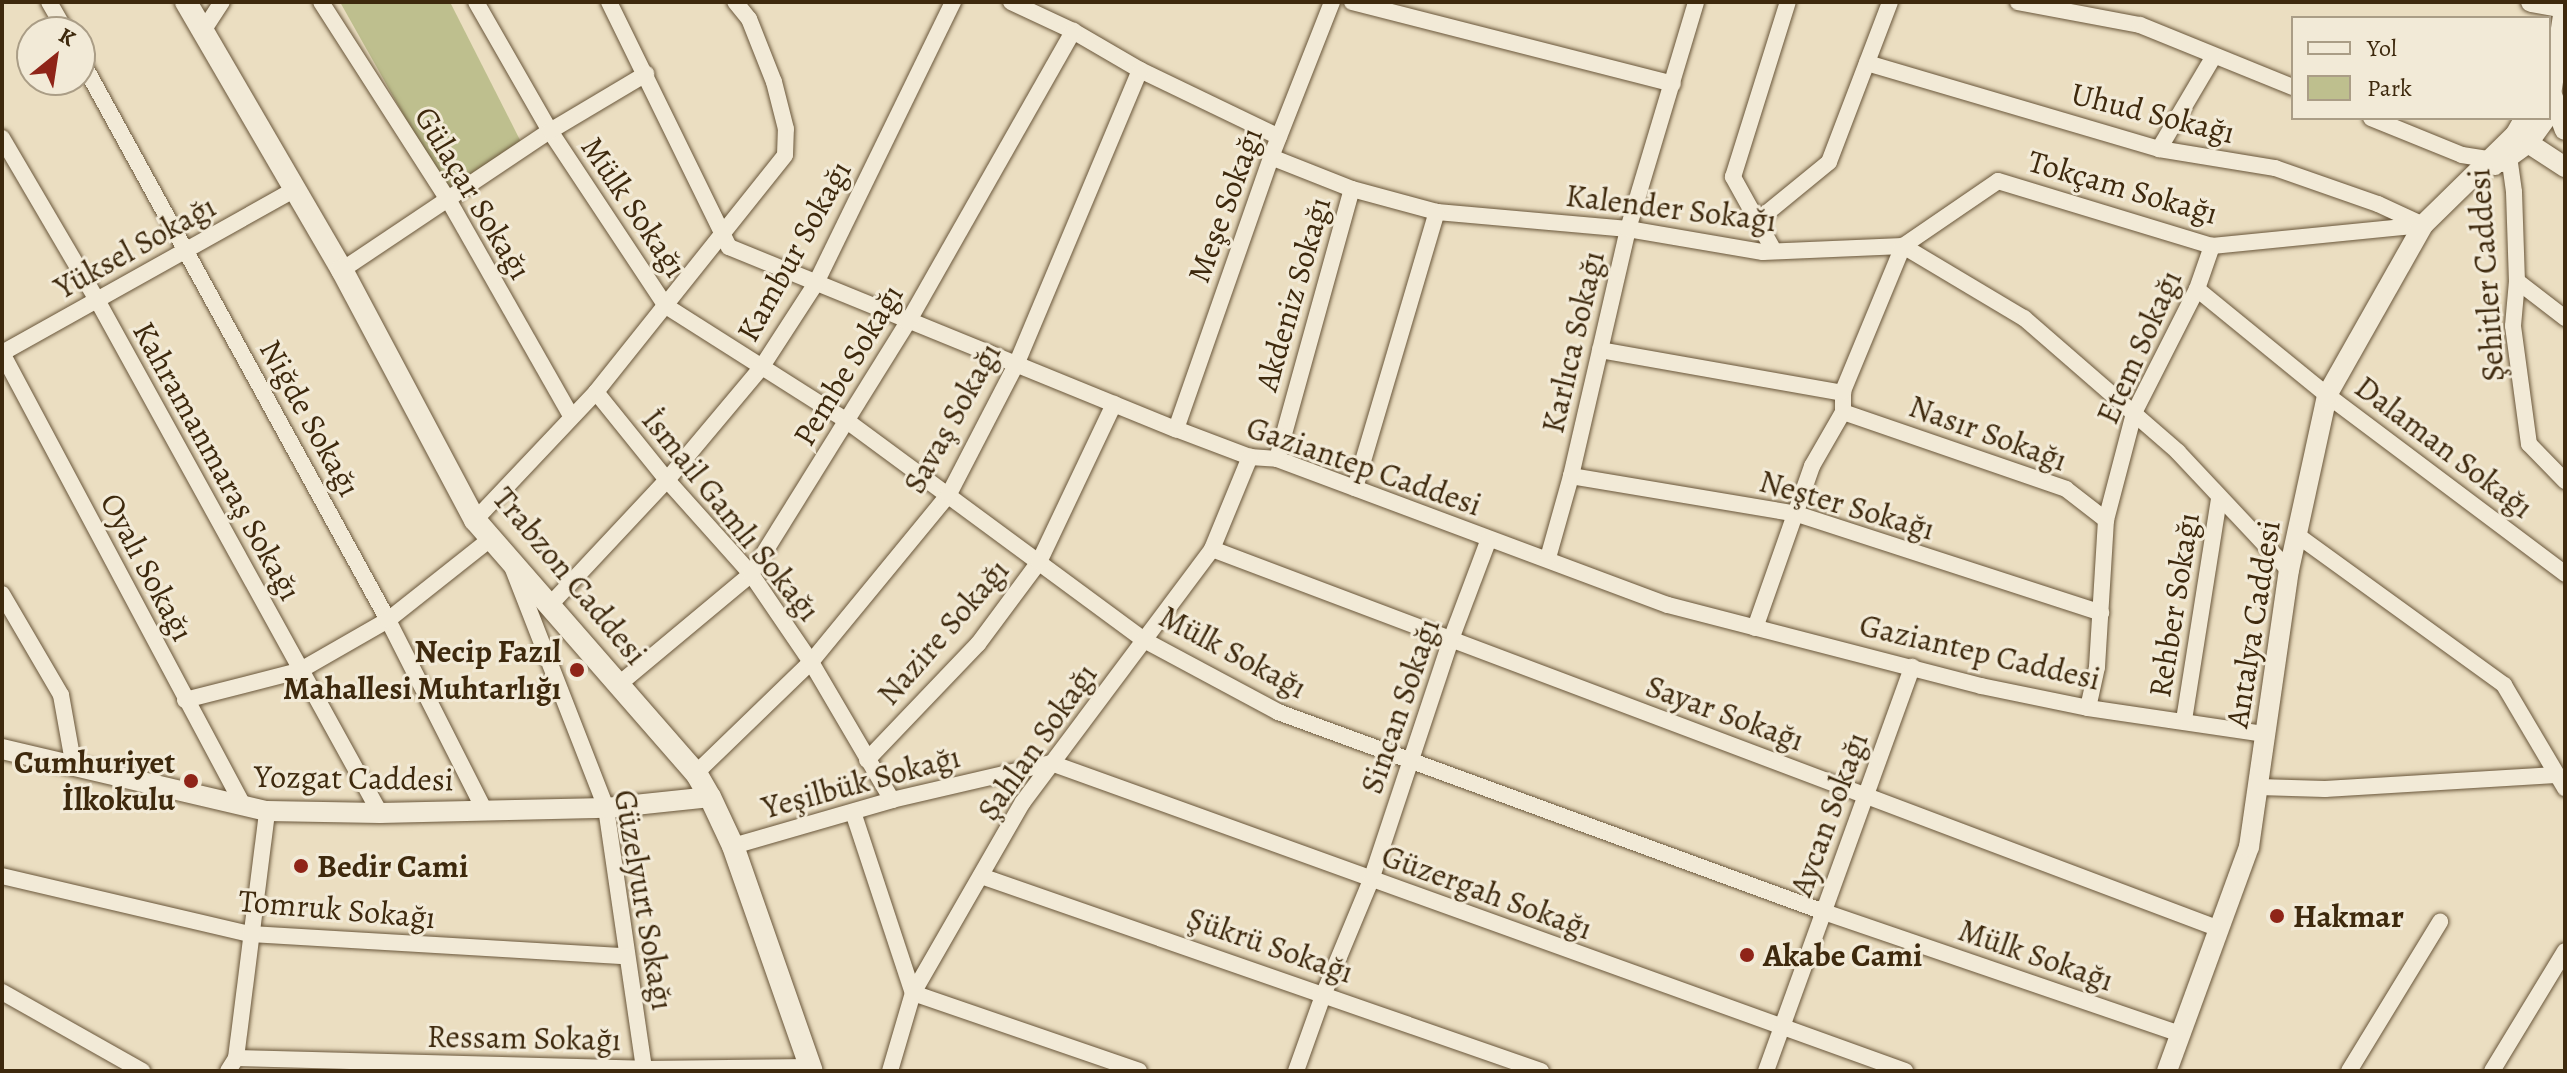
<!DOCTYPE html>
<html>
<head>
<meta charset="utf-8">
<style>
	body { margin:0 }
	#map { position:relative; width:2567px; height:1073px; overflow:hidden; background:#ebdec1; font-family:Alegreya,serif }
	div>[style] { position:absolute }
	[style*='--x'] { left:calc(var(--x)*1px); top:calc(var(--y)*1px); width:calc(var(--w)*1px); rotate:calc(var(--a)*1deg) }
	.green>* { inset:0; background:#bebf8e }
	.roads { filter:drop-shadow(0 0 2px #69563a) drop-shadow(0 0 2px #69563a) }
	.minor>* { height:16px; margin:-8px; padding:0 8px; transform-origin:8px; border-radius:8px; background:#f2ead7 }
	.tertiary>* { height:20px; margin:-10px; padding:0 10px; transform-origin:10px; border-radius:10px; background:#f2ead7 }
	.secondary>* { height:22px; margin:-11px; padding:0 11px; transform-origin:11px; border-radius:11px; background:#f2ead7 }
	.dots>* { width:22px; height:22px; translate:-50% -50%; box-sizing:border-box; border:4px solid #f2ead7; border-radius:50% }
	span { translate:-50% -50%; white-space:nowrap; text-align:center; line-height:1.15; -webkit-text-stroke:6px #f2ead7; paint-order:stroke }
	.street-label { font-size:32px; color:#3e290d }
	.poi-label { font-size:32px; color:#3e290d; font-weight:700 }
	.right { translate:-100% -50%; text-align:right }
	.left { translate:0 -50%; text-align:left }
	.frame { position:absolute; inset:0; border:4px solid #3e290d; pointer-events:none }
	.legend { position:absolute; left:2291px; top:16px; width:260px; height:104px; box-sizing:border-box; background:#f2ead7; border:2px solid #aa9d86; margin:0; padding:10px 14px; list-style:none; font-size:24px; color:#3e290d }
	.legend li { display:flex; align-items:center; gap:16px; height:40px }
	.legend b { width:40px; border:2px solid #aa9d86 }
	.north { position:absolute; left:16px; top:16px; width:80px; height:80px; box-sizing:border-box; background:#f2ead7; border:2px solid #aa9d86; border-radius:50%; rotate:30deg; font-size:22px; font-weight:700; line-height:32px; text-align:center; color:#3e290d }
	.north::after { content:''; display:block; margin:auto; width:28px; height:36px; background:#8f2418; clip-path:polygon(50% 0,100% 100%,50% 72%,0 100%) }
</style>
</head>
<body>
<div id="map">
	<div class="green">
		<i style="clip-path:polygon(340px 2px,450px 2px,521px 142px,447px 192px)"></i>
	</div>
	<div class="roads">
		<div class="minor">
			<i style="--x:49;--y:2;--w:34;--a:60"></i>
			<i style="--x:321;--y:2;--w:237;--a:57.3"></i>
			<i style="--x:449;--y:201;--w:247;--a:60.4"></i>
			<i style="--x:476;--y:2;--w:149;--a:60.2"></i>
			<i style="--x:550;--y:131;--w:210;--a:56.5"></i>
			<i style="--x:666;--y:306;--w:214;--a:32.4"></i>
			<i style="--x:847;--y:421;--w:369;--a:36.4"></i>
			<i style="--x:1144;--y:640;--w:152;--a:28.2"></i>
			<i style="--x:1278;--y:712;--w:581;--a:20.12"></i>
			<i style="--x:1824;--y:912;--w:377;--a:18.9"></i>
			<i style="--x:609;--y:2;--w:273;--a:63.9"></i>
			<i style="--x:729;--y:247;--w:483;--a:22.2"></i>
			<i style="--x:1176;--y:429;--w:79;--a:20.7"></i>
			<i style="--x:1250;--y:457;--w:27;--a:4"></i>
			<i style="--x:1277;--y:459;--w:417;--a:20.5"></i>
			<i style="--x:1668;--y:605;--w:323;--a:14.5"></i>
			<i style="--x:1981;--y:686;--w:109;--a:11.6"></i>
			<i style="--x:2088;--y:708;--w:179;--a:8.4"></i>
			<i style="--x:1011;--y:2;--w:68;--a:25.1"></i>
			<i style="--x:1073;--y:31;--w:78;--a:30.2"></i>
			<i style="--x:1140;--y:70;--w:154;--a:25.7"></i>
			<i style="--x:1352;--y:2;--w:331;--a:14.3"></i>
			<i style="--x:2018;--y:2;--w:124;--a:10.7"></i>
			<i style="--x:2140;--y:25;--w:165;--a:22.1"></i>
			<i style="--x:203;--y:31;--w:35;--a:-57"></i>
			<i style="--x:80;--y:58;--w:641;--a:61.28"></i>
			<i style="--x:388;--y:620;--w:212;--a:63.1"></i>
			<i style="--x:1867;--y:63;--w:304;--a:16.4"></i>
			<i style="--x:2159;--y:149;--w:118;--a:9.3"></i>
			<i style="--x:2275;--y:168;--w:109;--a:19.3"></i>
			<i style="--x:2378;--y:204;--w:47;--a:24.9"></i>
			<i style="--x:2371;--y:118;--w:98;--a:22.1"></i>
			<i style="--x:2462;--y:155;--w:24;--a:9"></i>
			<i style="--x:2486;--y:159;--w:12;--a:42"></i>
			<i style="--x:2;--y:138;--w:186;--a:59.6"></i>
			<i style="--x:96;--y:298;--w:588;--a:61.13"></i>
			<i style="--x:2159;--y:149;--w:108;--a:-59.4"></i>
			<i style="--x:2502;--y:149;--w:10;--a:45"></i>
			<i style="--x:2509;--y:156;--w:36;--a:82"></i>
			<i style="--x:2514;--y:192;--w:89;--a:88.1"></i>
			<i style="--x:2517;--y:281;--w:45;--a:95.1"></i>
			<i style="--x:2513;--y:326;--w:119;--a:82.3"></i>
			<i style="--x:2529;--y:444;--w:52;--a:45.8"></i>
			<i style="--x:1271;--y:157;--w:87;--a:21.6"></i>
			<i style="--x:1352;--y:189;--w:88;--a:15.1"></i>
			<i style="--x:1437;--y:212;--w:192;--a:5.1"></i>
			<i style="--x:1628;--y:229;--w:137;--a:9.7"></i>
			<i style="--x:1763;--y:252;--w:140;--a:-2.5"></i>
			<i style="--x:1903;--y:246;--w:141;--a:30.8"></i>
			<i style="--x:2024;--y:318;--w:204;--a:41"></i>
			<i style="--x:2178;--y:452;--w:162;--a:46.8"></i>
			<i style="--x:1757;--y:221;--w:93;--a:-39.3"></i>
			<i style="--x:1829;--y:162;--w:171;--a:-69.1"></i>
			<i style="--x:1774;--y:251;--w:85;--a:-119"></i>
			<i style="--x:1733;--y:177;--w:183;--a:-72.6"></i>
			<i style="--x:342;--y:270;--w:250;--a:-33.8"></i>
			<i style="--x:550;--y:131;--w:112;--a:-30.7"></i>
			<i style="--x:2517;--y:281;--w:61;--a:37.6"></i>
			<i style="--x:2197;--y:289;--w:168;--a:39.2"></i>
			<i style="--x:2327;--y:395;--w:298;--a:36.9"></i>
			<i style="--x:1600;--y:350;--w:247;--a:10"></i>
			<i style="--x:2;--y:353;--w:514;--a:61.94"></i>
			<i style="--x:2;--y:353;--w:334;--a:-29.2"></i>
			<i style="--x:596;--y:392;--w:113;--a:51.1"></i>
			<i style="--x:667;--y:480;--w:126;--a:48.2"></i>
			<i style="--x:751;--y:574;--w:107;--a:55.7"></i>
			<i style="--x:811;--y:662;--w:160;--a:59.6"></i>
			<i style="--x:1843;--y:412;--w:236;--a:19"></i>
			<i style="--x:2066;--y:489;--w:51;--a:37.8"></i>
			<i style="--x:1176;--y:429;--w:288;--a:-70.7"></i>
			<i style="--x:1271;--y:157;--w:167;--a:-68.5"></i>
			<i style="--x:1277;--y:459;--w:280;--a:-74.5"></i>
			<i style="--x:1571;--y:476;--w:229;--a:9.5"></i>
			<i style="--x:1797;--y:514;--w:320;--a:18"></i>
			<i style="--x:1355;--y:488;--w:288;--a:-73.5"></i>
			<i style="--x:475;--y:520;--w:176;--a:-46.6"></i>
			<i style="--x:596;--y:392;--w:303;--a:-51.4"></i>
			<i style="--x:785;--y:155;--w:26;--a:-88"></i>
			<i style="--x:786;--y:129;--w:49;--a:-104.3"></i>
			<i style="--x:774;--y:82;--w:68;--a:-111.6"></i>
			<i style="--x:749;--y:19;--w:22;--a:-129"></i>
			<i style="--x:2297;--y:535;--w:256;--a:35.9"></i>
			<i style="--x:2504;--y:685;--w:120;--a:59.4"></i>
			<i style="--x:1212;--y:549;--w:1076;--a:20.67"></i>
			<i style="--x:1548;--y:558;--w:85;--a:-74.3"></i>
			<i style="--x:1571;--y:476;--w:253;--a:-77"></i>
			<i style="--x:1628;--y:229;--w:237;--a:-73.3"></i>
			<i style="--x:513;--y:569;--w:256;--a:68.7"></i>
			<i style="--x:606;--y:808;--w:264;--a:81.7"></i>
			<i style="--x:2;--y:594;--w:117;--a:59.7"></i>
			<i style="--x:61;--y:695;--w:73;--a:79.8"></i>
			<i style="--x:548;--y:607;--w:174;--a:-46.9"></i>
			<i style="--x:667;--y:480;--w:146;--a:-50"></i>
			<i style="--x:761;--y:368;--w:99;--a:-57"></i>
			<i style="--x:815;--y:285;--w:315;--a:-64"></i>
			<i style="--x:1755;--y:628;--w:172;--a:-70.6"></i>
			<i style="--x:1812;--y:466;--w:62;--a:-60.1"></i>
			<i style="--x:1843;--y:412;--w:21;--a:-90"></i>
			<i style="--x:1843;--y:391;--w:157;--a:-67.5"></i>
			<i style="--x:1903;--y:246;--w:115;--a:-34.4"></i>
			<i style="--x:1998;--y:181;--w:224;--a:16.9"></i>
			<i style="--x:2212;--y:246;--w:212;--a:-5.7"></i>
			<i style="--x:618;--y:685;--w:173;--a:-39.8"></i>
			<i style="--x:751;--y:574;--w:297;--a:-58.1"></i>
			<i style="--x:908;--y:322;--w:335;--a:-60.4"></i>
			<i style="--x:185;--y:700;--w:118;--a:-14.3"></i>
			<i style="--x:299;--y:671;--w:103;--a:-29.8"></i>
			<i style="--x:388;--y:620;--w:129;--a:-38.4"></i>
			<i style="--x:2088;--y:708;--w:42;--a:-77.6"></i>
			<i style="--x:2097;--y:667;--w:147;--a:-86.5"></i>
			<i style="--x:2106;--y:520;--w:111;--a:-75.3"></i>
			<i style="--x:2134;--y:413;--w:139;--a:-63.1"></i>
			<i style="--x:2197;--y:289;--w:46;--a:-70.8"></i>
			<i style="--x:2184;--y:720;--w:225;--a:-81"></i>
			<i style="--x:867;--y:760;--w:161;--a:-46.3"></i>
			<i style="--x:978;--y:644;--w:102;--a:-53.4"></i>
			<i style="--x:1039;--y:562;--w:175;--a:-64.6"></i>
			<i style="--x:696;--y:773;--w:160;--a:-44"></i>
			<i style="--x:811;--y:662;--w:217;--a:-50.6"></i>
			<i style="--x:949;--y:494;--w:145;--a:-62.6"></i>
			<i style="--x:1016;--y:365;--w:320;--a:-67.2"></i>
			<i style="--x:2258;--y:787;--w:67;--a:1.7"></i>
			<i style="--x:2325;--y:789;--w:231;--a:-3.5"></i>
			<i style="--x:853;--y:812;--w:191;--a:71.7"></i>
			<i style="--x:913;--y:993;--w:239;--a:19"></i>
			<i style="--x:733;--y:846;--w:166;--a:-16.1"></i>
			<i style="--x:892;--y:800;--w:163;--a:-13.1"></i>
			<i style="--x:1051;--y:763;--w:908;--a:19.83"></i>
			<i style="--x:2;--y:876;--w:255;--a:13.2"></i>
			<i style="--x:250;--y:934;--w:376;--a:3.4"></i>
			<i style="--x:981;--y:876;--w:593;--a:19.2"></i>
			<i style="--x:2;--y:992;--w:161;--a:29.4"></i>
			<i style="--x:236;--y:1058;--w:408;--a:1.5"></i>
			<i style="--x:644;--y:1069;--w:167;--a:-0.7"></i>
			<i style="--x:228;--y:1071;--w:15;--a:-58"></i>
			<i style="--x:236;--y:1058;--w:249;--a:-82.8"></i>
			<i style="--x:890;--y:1071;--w:81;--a:-73.6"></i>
			<i style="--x:913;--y:993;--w:220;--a:-60.1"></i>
			<i style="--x:1023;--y:802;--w:316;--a:-53.2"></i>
			<i style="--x:1212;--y:549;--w:100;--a:-67.6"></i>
			<i style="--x:1296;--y:1071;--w:83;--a:-70.3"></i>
			<i style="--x:1324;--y:993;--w:122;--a:-67.4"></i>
			<i style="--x:1371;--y:880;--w:251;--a:-71.6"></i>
			<i style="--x:1450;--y:642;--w:110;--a:-69.3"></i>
			<i style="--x:1766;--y:1071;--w:430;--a:-70.1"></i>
			<i style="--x:2349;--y:1071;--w:175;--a:-58.6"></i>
			<i style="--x:2492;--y:1071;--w:140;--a:-58.7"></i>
		</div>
		<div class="tertiary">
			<i style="--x:2531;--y:2;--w:34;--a:10"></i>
			<i style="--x:2552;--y:95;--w:37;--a:70"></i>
			<i style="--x:2549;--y:108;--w:107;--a:-81.4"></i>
			<i style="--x:2519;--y:137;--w:55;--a:33.1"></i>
			<i style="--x:2502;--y:162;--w:32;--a:-36"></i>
			<i style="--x:2528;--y:143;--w:31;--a:-54"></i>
			<i style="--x:2;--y:749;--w:272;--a:13.2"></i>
			<i style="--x:267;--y:811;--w:113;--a:1"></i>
			<i style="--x:380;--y:813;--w:226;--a:-1.3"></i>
			<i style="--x:606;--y:808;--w:105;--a:-6"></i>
			<i style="--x:2167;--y:1071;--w:239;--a:-69.9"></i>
			<i style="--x:2249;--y:847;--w:280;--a:-81.8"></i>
			<i style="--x:2289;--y:570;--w:179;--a:-77.7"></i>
			<i style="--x:2327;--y:395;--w:195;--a:-60.5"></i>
			<i style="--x:2423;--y:225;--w:129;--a:-44.4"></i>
			<i style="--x:2515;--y:135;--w:20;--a:-60"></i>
		</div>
		<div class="secondary">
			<i style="--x:186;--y:2;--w:310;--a:59.8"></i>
			<i style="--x:342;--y:270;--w:283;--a:62"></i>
			<i style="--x:475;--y:520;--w:336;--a:48.9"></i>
			<i style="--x:696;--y:773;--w:28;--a:60"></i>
			<i style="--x:710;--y:797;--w:54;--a:64.9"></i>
			<i style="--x:733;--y:846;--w:238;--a:70.7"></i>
		</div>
	</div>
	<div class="dots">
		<i style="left:577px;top:670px;background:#8f2418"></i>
		<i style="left:191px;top:781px;background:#8f2418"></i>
		<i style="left:301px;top:866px;background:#8f2418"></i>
		<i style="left:2277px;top:916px;background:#8f2418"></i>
		<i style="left:1747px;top:955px;background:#8f2418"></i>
	</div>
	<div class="street-label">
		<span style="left:2153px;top:113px;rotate:14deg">Uhud Sokağı</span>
		<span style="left:2123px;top:187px;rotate:16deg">Tokçam Sokağı</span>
		<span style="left:473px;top:193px;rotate:59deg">Gülaçar Sokağı</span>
		<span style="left:1225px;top:205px;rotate:-70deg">Meşe Sokağı</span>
		<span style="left:634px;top:207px;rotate:56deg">Mülk Sokağı</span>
		<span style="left:1671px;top:208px;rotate:7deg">Kalender Sokağı</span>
		<span style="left:135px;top:247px;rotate:-29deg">Yüksel Sokağı</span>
		<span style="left:794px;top:251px;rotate:-61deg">Kambur Sokağı</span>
		<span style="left:2486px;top:275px;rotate:-94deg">Şehitler Caddesi</span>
		<span style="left:1293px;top:294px;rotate:-74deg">Akdeniz Sokağı</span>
		<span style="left:1573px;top:342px;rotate:-77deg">Karlıca Sokağı</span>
		<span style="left:2139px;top:347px;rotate:-66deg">Etem Sokağı</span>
		<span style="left:848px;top:365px;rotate:-59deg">Pembe Sokağı</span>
		<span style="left:310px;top:418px;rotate:61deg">Niğde Sokağı</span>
		<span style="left:952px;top:418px;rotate:-61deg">Savaş Sokağı</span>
		<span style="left:1988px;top:433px;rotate:20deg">Nasır Sokağı</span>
		<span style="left:2444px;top:447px;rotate:37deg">Dalaman Sokağı</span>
		<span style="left:217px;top:461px;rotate:61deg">Kahramanmaraş Sokağı</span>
		<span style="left:1364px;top:466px;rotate:19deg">Gaziantep Caddesi</span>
		<span style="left:1847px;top:505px;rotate:16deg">Neşter Sokağı</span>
		<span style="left:731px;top:515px;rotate:51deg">İsmail Gamlı Sokağı</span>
		<span style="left:147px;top:567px;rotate:62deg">Oyalı Sokağı</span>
		<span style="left:570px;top:576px;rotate:50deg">Trabzon Caddesi</span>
		<span style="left:2174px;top:605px;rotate:-81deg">Rehber Sokağı</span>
		<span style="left:2253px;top:624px;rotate:-81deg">Antalya Caddesi</span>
		<span style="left:943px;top:632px;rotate:-49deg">Nazire Sokağı</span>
		<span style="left:1233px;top:652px;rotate:28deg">Mülk Sokağı</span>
		<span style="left:1980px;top:652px;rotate:13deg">Gaziantep Caddesi</span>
		<span style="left:1400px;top:706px;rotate:-71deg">Sincan Sokağı</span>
		<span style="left:1725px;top:713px;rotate:20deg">Sayar Sokağı</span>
		<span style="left:1037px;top:742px;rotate:-55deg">Şahlan Sokağı</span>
		<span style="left:354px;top:778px;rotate:1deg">Yozgat Caddesi</span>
		<span style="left:861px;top:782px;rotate:-15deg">Yeşilbük Sokağı</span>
		<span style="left:1829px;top:814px;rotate:-70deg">Aycan Sokağı</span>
		<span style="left:1487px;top:892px;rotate:20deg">Güzergah Sokağı</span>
		<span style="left:644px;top:900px;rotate:80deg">Güzelyurt Sokağı</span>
		<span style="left:337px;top:909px;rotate:5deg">Tomruk Sokağı</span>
		<span style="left:1270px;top:945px;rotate:19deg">Şükrü Sokağı</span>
		<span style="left:2036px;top:955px;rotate:19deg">Mülk Sokağı</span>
		<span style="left:524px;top:1038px;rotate:1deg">Ressam Sokağı</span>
	</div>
	<div class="poi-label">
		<span class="right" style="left:561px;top:670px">Necip Fazıl<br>Mahallesi Muhtarlığı</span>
		<span class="right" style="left:175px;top:781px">Cumhuriyet<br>İlkokulu</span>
		<span class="left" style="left:317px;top:866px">Bedir Cami</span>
		<span class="left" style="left:2293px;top:916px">Hakmar</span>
		<span class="left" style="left:1763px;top:955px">Akabe Cami</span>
	</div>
	<div class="frame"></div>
	<ul class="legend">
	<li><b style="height:10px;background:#f2ead7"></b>Yol</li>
	<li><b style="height:22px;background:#bebf8e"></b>Park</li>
	</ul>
	<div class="north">K</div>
</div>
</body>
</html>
